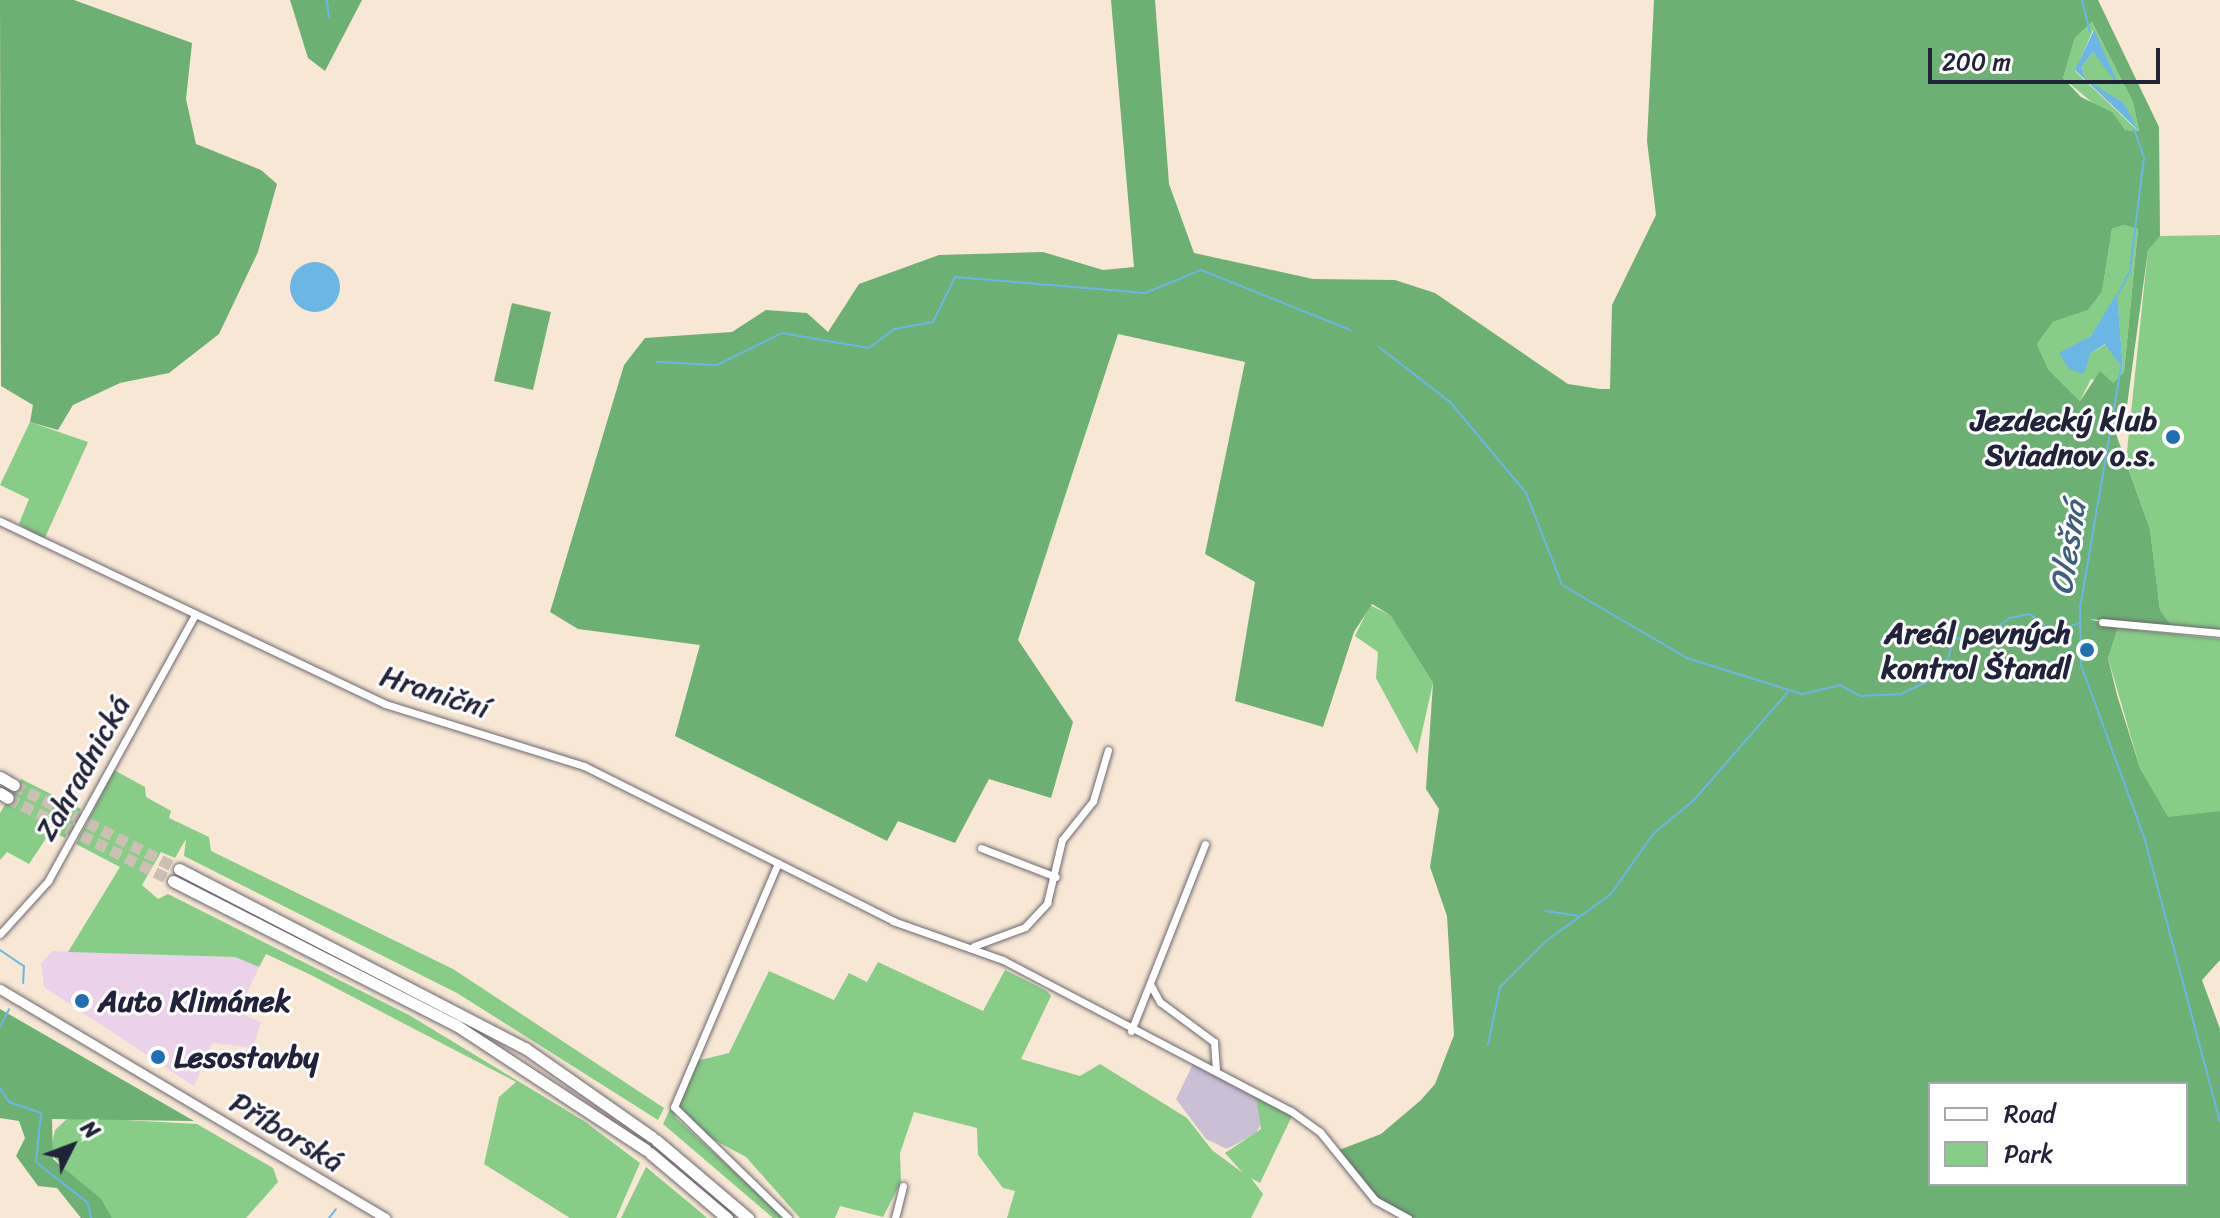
<!DOCTYPE html>
<html>
<head>
<meta charset="utf-8">
<style>
	body { margin:0 }
	#map { position:relative; width:2220px; height:1218px; overflow:hidden; background:#f7e7d4; font-family:Sriracha,sans-serif }
	div>[style] { position:absolute }
	[style*='--x'] { left:calc(var(--x)*1px); top:calc(var(--y)*1px); width:calc(var(--w)*1px); rotate:calc(var(--a)*1deg) }
	.built>* { inset:0; background:#ecd1ea }
	.industrial>* { inset:0; background:#cbbfd5 }
	.green>* { inset:0; background:#87cd87 }
	.forest>* { inset:0; background:#6db074; transform-origin:0 0 }
	.water>* { inset:0; background:#6bb6e4 }
	.round { border-radius:50% }
	.stream>* { height:2px; margin:-1px; padding:0 1px; transform-origin:1px; border-radius:1px; background:#6bb6e4 }
	.highway-tunnel>* { height:11px; margin-top:-5.5px; transform-origin:0; background:repeating-linear-gradient(90deg,#ccc0b5 0 11px,transparent 0 16.5px) }
	.roads { filter:drop-shadow(0 0 2px #6d6771) drop-shadow(0 0 2px #6d6771) }
	.minor>* { height:7px; margin:-3.5px; padding:0 3.5px; transform-origin:3.5px; border-radius:3.5px; background:#fff }
	.major>* { height:9px; margin:-4.5px; padding:0 4.5px; transform-origin:4.5px; border-radius:4.5px; background:#fff }
	.highway>* { height:11px; margin:-5.5px; padding:0 5.5px; transform-origin:5.5px; border-radius:5.5px; background:#fff }
	.dots>* { width:22px; height:22px; translate:-50% -50%; box-sizing:border-box; border:4px solid #fff; border-radius:50% }
	span { translate:-50% -50%; white-space:nowrap; text-align:center; line-height:1.15; -webkit-text-stroke:6px #fff; paint-order:stroke }
	.poi-label { font-size:30px; color:#22223b; font-weight:700 }
	.right { translate:-100% -50%; text-align:right }
	.left { translate:0 -50%; text-align:left }
	.street-label { font-size:30px; color:#22223b }
	.water-label { font-size:32px; color:#3f5d7f; font-style:italic }
	.legend { position:absolute; left:1928px; top:1082px; width:260px; height:104px; box-sizing:border-box; background:#fff; border:2px solid #a7a7b1; margin:0; padding:10px 14px; list-style:none; font-size:24px; color:#22223b }
	.legend li { display:flex; align-items:center; gap:16px; height:40px }
	.legend b { width:40px; border:2px solid #a7a7b1 }
	.north { position:absolute; left:32px; top:1106px; width:80px; height:80px; -webkit-text-stroke:6px #fff; paint-order:stroke; rotate:48deg; font-size:22px; font-weight:700; line-height:32px; text-align:center; color:#22223b }
	.north::after { content:''; display:block; margin:auto; width:28px; height:36px; background:#22223b; clip-path:polygon(50% 0,100% 100%,50% 72%,0 100%) }
	.scale { position:absolute; left:1928px; top:48px; width:232px; height:36px; box-sizing:border-box; border:4px solid #22223b; border-top:0; padding-left:10px; font-size:24px; line-height:28px; white-space:nowrap; color:#22223b; -webkit-text-stroke:6px #fff; paint-order:stroke }
</style>
</head>
<body>
<div id="map">
	<div class="built">
		<i style="clip-path:polygon(52px 951px,235px 957px,259px 967px,238px 1012px,261px 1022px,253px 1048px,212px 1043px,194px 1086px,44px 987px,41px 964px)"></i>
	</div>
	<div class="industrial">
		<i style="clip-path:polygon(1193px 1064px,1256px 1097px,1264px 1119px,1256px 1133px,1227px 1149px,1206px 1139px,1176px 1099px)"></i>
	</div>
	<div class="green">
		<i style="clip-path:polygon(evenodd,2092px 22px,2133px 102px,2139px 131px,2125px 130px,2063px 78px,2075px 38px,2092px 22px,2093px 30px,2116px 80px,2093px 52px,2082px 67px,2085px 80px,2124px 103px,2137px 130px,2075px 71px,2093px 30px)"></i>
		<i style="clip-path:polygon(evenodd,2124px 225px,2138px 229px,2124px 372px,2113px 383px,2091px 379px,2080px 401px,2048px 369px,2037px 344px,2053px 322px,2088px 310px,2102px 292px,2112px 229px,2124px 225px,2118px 308px,2123px 369px,2106px 344px,2090px 354px,2059px 354px,2091px 336px,2118px 308px)"></i>
		<i style="clip-path:polygon(2220px 235px,2220px 630px,2172px 626px,2160px 610px,2150px 529px,2126px 461px,2148px 249px,2160px 236px)"></i>
		<i style="clip-path:polygon(30px 422px,88px 442px,44px 540px,19px 524px,29px 499px,0 485px)"></i>
		<i style="clip-path:polygon(1370px 605px,1390px 615px,1433px 683px,1417px 754px,1376px 678px,1378px 652px,1355px 636px)"></i>
		<i style="clip-path:polygon(2118px 628px,2220px 639px,2220px 811px,2168px 818px,2140px 768px,2108px 658px)"></i>
		<i style="clip-path:polygon(114px 770px,145px 787px,146px 797px,171px 811px,169px 818px,209px 837px,211px 851px,453px 969px,664px 1108px,658px 1120px,457px 993px,184px 856px,186px 839px,175px 858px,161px 852px,142px 885px,158px 899px,168px 894px,409px 1015px,584px 1121px,640px 1163px,616px 1218px,570px 1218px,484px 1164px,499px 1097px,516px 1082px,309px 974px,266px 954px,259px 967px,235px 957px,68px 952px,120px 867px,76px 844px)"></i>
		<i style="clip-path:polygon(21px 779px,81px 809px,65px 838px,51px 831px,29px 864px,7px 852px,0 860px,0 813px)"></i>
		<i style="clip-path:polygon(878px 962px,983px 1011px,1005px 970px,1047px 991px,1051px 996px,1021px 1059px,1080px 1076px,1100px 1064px,1187px 1118px,1212px 1150px,1243px 1173px,1225px 1153px,1261px 1129px,1256px 1097px,1292px 1116px,1260px 1183px,1251px 1178px,1263px 1194px,1251px 1218px,1007px 1218px,1015px 1191px,1003px 1188px,978px 1155px,977px 1128px,914px 1112px,900px 1153px,901px 1182px,883px 1217px,840px 1206px,835px 1218px,800px 1218px,746px 1157px,707px 1136px,678px 1105px,692px 1062px,729px 1053px,769px 971px,834px 1000px,849px 973px,867px 982px)"></i>
		<i style="clip-path:polygon(671px 1107px,676px 1118px,785px 1218px,773px 1218px,663px 1124px)"></i>
		<i style="clip-path:polygon(69px 1117px,197px 1124px,273px 1168px,278px 1182px,246px 1218px,112px 1218px,50px 1153px,55px 1130px)"></i>
		<i style="clip-path:polygon(646px 1167px,699px 1211px,707px 1218px,621px 1218px)"></i>
	</div>
	<div class="forest">
		<i style="clip-path:polygon(0 0,74px 0,192px 43px,186px 99px,196px 144px,261px 170px,277px 184px,258px 252px,219px 334px,169px 373px,120px 383px,73px 405px,58px 430px,30px 422px,33px 405px,1px 386px)"></i>
		<i style="clip-path:polygon(290px 0,362px 0,325px 71px,308px 58px)"></i>
		<i style="clip-path:polygon(evenodd,1111px 0,1155px 0,1169px 184px,1194px 253px,1313px 279px,1395px 280px,1435px 293px,1568px 384px,1600px 389px,1610px 389px,1612px 305px,1656px 215px,1647px 141px,1654px 0,2098px 0,2159px 127px,2160px 236px,2148px 250px,2126px 413px,2116px 434px,2150px 529px,2160px 610px,2172px 626px,2090px 619px,2118px 628px,2108px 658px,2117px 695px,2140px 768px,2168px 817px,2220px 811px,2220px 960px,2202px 980px,2220px 1029px,2220px 1218px,1413px 1218px,1381px 1202px,1339px 1150px,1381px 1134px,1421px 1100px,1435px 1084px,1454px 1035px,1447px 916px,1430px 867px,1439px 809px,1426px 789px,1433px 683px,1390px 615px,1372px 604px,1354px 632px,1323px 727px,1235px 701px,1255px 582px,1205px 554px,1245px 362px,1118px 334px,1018px 640px,1073px 722px,1051px 798px,989px 779px,955px 843px,898px 821px,887px 841px,675px 736px,700px 645px,578px 629px,550px 612px,624px 365px,645px 338px,732px 332px,766px 310px,807px 313px,828px 332px,859px 284px,939px 255px,1043px 252px,1103px 270px,1134px 267px,1111px 0,2092px 22px,2133px 102px,2139px 131px,2125px 130px,2112px 112px,2081px 97px,2063px 78px,2075px 38px,2092px 22px,1111px 0,2124px 225px,2138px 229px,2124px 372px,2113px 383px,2100px 371px,2080px 401px,2048px 369px,2037px 344px,2053px 322px,2088px 310px,2102px 292px,2112px 229px,2124px 225px,1111px 0,1930px 1084px,2186px 1084px,2186px 1184px,1930px 1184px,1930px 1084px)"></i>
		<i style="left:512px;top:303px;width:40px;height:80px;rotate:13deg"></i>
		<i style="clip-path:polygon(0 1009px,194px 1121px,52px 1119px,53px 1159px,101px 1199px,112px 1218px,81px 1218px,57px 1188px,38px 1186px,16px 1156px,25px 1138px,19px 1121px,0 1118px)"></i>
	</div>
	<div class="water">
		<i style="clip-path:polygon(2094px 30px,2120px 88px,2093px 52px,2082px 67px,2085px 79px,2124px 103px,2138px 130px,2075px 70px)"></i>
		<i class="round" style="left:290px;top:262px;width:50px;height:50px"></i>
		<i style="clip-path:polygon(2117px 293px,2123px 369px,2105px 344px,2090px 354px,2084px 374px,2069px 369px,2059px 353px,2091px 336px)"></i>
	</div>
	<div class="stream">
		<i style="--x:327;--y:0;--w:18;--a:84"></i>
		<i style="--x:2082;--y:0;--w:33;--a:76"></i>
		<i style="--x:2119;--y:293;--w:25;--a:-64"></i>
		<i style="--x:2130;--y:270;--w:114;--a:-82.9"></i>
		<i style="--x:2144;--y:157;--w:30;--a:-110"></i>
		<i style="--x:1379;--y:347;--w:90;--a:37.8"></i>
		<i style="--x:1450;--y:402;--w:119;--a:50.1"></i>
		<i style="--x:1526;--y:493;--w:99;--a:68.6"></i>
		<i style="--x:1562;--y:585;--w:145;--a:30.3"></i>
		<i style="--x:1687;--y:658;--w:121;--a:17.4"></i>
		<i style="--x:1802;--y:694;--w:39;--a:-13"></i>
		<i style="--x:1840;--y:685;--w:24;--a:28"></i>
		<i style="--x:1861;--y:696;--w:40;--a:-2.9"></i>
		<i style="--x:1901;--y:694;--w:47;--a:-25.5"></i>
		<i style="--x:1943;--y:674;--w:38;--a:-73"></i>
		<i style="--x:1954;--y:638;--w:27;--a:6"></i>
		<i style="--x:1981;--y:641;--w:36;--a:-39"></i>
		<i style="--x:2009;--y:618;--w:21;--a:-11"></i>
		<i style="--x:2030;--y:614;--w:28;--a:39"></i>
		<i style="--x:2052;--y:632;--w:28;--a:-18"></i>
		<i style="--x:657;--y:362;--w:60;--a:2.9"></i>
		<i style="--x:717;--y:365;--w:72;--a:-26.2"></i>
		<i style="--x:782;--y:333;--w:88;--a:9.8"></i>
		<i style="--x:869;--y:348;--w:31;--a:-37"></i>
		<i style="--x:894;--y:329;--w:40;--a:-10"></i>
		<i style="--x:933;--y:322;--w:50;--a:-63.9"></i>
		<i style="--x:955;--y:277;--w:191;--a:4.8"></i>
		<i style="--x:1145;--y:293;--w:61;--a:-22.3"></i>
		<i style="--x:1201;--y:270;--w:161;--a:21.9"></i>
		<i style="--x:2121;--y:368;--w:244;--a:99.7"></i>
		<i style="--x:2080;--y:609;--w:56;--a:89"></i>
		<i style="--x:2081;--y:665;--w:186;--a:69.9"></i>
		<i style="--x:2145;--y:840;--w:291;--a:75.1"></i>
		<i style="--x:1545;--y:911;--w:34;--a:8"></i>
		<i style="--x:0;--y:950;--w:29;--a:34"></i>
		<i style="--x:24;--y:966;--w:17;--a:93"></i>
		<i style="--x:0;--y:1027;--w:20;--a:-63"></i>
		<i style="--x:1488;--y:1045;--w:59;--a:-78.3"></i>
		<i style="--x:1500;--y:987;--w:65;--a:-45"></i>
		<i style="--x:1546;--y:941;--w:80;--a:-35.9"></i>
		<i style="--x:1611;--y:894;--w:73;--a:-55"></i>
		<i style="--x:1653;--y:834;--w:53;--a:-39.7"></i>
		<i style="--x:1694;--y:800;--w:143;--a:-49"></i>
		<i style="--x:0;--y:1088;--w:17;--a:57"></i>
		<i style="--x:9;--y:1102;--w:34;--a:19"></i>
		<i style="--x:41;--y:1113;--w:49;--a:95.8"></i>
		<i style="--x:36;--y:1162;--w:66;--a:38.3"></i>
		<i style="--x:88;--y:1203;--w:15;--a:79"></i>
		<i style="--x:329;--y:1218;--w:11;--a:-52"></i>
	</div>
	<div class="highway-tunnel">
		<i style="--x:14;--y:785;--w:185;--a:27"></i>
		<i style="--x:8;--y:798;--w:185;--a:26.7"></i>
	</div>
	<div class="roads">
		<div class="minor">
			<i style="--x:0;--y:521;--w:426;--a:25.4"></i>
			<i style="--x:385;--y:704;--w:208;--a:17.3"></i>
			<i style="--x:584;--y:766;--w:346;--a:26.6"></i>
			<i style="--x:893;--y:921;--w:117;--a:19.5"></i>
			<i style="--x:1003;--y:960;--w:325;--a:27.7"></i>
			<i style="--x:1291;--y:1111;--w:36;--a:36"></i>
			<i style="--x:1320;--y:1132;--w:87;--a:51"></i>
			<i style="--x:1375;--y:1200;--w:38;--a:29"></i>
			<i style="--x:2102;--y:622;--w:119;--a:5.3"></i>
			<i style="--x:981;--y:848;--w:80;--a:21.1"></i>
			<i style="--x:778;--y:863;--w:265;--a:113.1"></i>
			<i style="--x:674;--y:1107;--w:159;--a:44.2"></i>
			<i style="--x:0;--y:934;--w:72;--a:-47.8"></i>
			<i style="--x:48;--y:881;--w:303;--a:-61.1"></i>
			<i style="--x:974;--y:946;--w:54;--a:-20.4"></i>
			<i style="--x:1025;--y:927;--w:33;--a:-47"></i>
			<i style="--x:1047;--y:903;--w:65;--a:-76.6"></i>
			<i style="--x:1062;--y:840;--w:50;--a:-51.5"></i>
			<i style="--x:1093;--y:801;--w:53;--a:-73.6"></i>
			<i style="--x:1150;--y:984;--w:21;--a:61"></i>
			<i style="--x:1160;--y:1002;--w:67;--a:36.5"></i>
			<i style="--x:1214;--y:1042;--w:28;--a:86"></i>
			<i style="--x:1131;--y:1031;--w:201;--a:-68.4"></i>
			<i style="--x:895;--y:1218;--w:33;--a:-76"></i>
		</div>
		<div class="major">
			<i style="--x:0;--y:989;--w:448;--a:30.7"></i>
		</div>
		<div class="highway">
			<i style="--x:0;--y:777;--w:16;--a:30"></i>
			<i style="--x:0;--y:793;--w:9;--a:32"></i>
			<i style="--x:179;--y:869;--w:390;--a:27.4"></i>
			<i style="--x:525;--y:1048;--w:155;--a:35"></i>
			<i style="--x:173;--y:881;--w:318;--a:27"></i>
			<i style="--x:456;--y:1025;--w:227;--a:33.3"></i>
			<i style="--x:656;--y:1140;--w:121;--a:40.3"></i>
			<i style="--x:650;--y:1153;--w:101;--a:40.2"></i>
		</div>
	</div>
	<div class="dots">
		<i style="left:2173px;top:437px;background:#1f6fb2"></i>
		<i style="left:2087px;top:650px;background:#1f6fb2"></i>
		<i style="left:82px;top:1001px;background:#1f6fb2"></i>
		<i style="left:158px;top:1057px;background:#1f6fb2"></i>
	</div>
	<div class="poi-label">
		<span class="right" style="left:2157px;top:437px">Jezdecký klub<br>Sviadnov o.s.</span>
		<span class="right" style="left:2071px;top:650px">Areál pevných<br>kontrol Štandl</span>
		<span class="left" style="left:98px;top:1001px">Auto Klimánek</span>
		<span class="left" style="left:174px;top:1057px">Lesostavby</span>
	</div>
	<div class="street-label">
		<span style="left:435px;top:692px;rotate:18deg">Hraniční</span>
		<span style="left:83px;top:768px;rotate:-61deg">Zahradnická</span>
		<span style="left:287px;top:1132px;rotate:31deg">Příborská</span>
	</div>
	<div class="water-label">
		<span style="left:2069px;top:548px;rotate:-81deg">Olešná</span>
	</div>
	<ul class="legend">
	<li><b style="height:10px;background:#fff"></b>Road</li>
	<li><b style="height:22px;background:#87cd87"></b>Park</li>
	</ul>
	<div class="north">N</div>
	<div class="scale">200 m</div>
</div>
</body>
</html>
